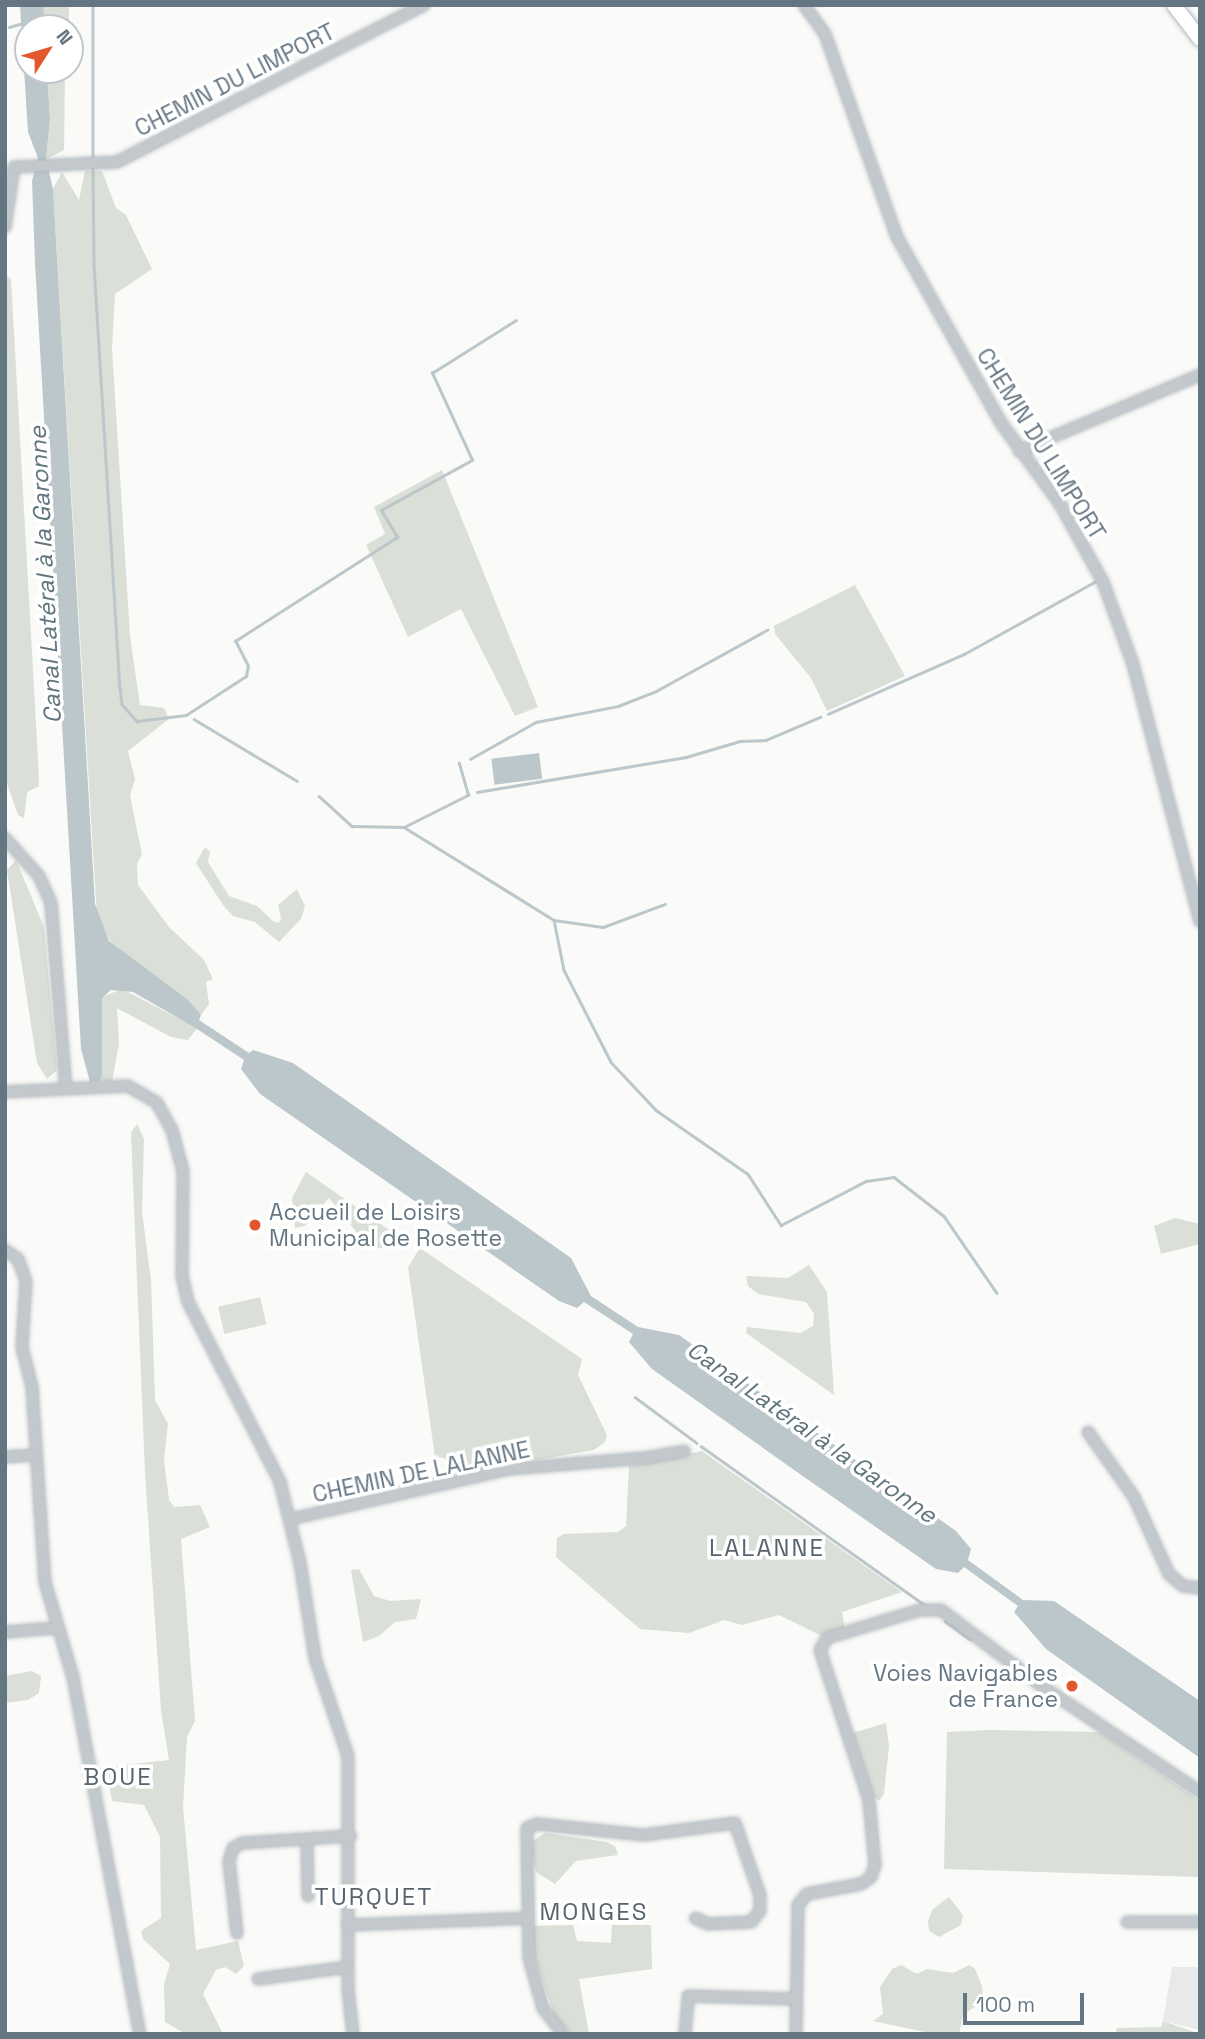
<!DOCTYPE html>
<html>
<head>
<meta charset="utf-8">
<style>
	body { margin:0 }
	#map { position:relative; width:1205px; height:2039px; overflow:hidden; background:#fafaf8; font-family:"Space Grotesk",sans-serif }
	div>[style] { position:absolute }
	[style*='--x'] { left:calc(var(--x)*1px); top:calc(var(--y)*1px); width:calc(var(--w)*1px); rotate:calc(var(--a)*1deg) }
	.built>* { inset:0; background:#e8e9e9 }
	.green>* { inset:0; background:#dadfd7; transform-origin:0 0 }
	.water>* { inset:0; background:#bbc7cb; transform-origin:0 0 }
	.stream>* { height:2.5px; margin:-1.25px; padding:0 1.25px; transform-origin:1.25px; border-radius:1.25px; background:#bbc7cb }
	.roads { filter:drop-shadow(0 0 2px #b3babf) drop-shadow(0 0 2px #b3babf) }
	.street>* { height:10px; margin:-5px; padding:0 5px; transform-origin:5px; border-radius:5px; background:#c3c8cc }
	.secondary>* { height:14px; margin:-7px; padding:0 7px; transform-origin:7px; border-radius:7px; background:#fff }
	.dots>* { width:19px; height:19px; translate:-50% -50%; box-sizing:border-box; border:4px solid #fff; border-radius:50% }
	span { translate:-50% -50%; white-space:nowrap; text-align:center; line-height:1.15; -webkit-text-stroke:7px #fff; paint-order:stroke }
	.street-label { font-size:23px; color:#657683 }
	.poi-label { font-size:23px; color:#657683 }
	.left { translate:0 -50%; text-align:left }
	.right { translate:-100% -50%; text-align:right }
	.water-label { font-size:24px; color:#60757c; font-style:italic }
	.neighbourhood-label { font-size:24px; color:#57646e; letter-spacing:2px }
	.frame { position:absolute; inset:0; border:7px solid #657683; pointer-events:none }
	.north { position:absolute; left:14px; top:14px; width:70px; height:70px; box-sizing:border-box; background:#fff; border:2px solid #c1c8cd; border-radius:50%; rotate:53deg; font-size:19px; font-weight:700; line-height:28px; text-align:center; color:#657683 }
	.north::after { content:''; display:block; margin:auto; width:24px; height:32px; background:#e4572e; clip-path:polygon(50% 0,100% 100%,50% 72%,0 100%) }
	.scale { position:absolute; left:963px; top:1993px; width:121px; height:32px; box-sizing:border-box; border:4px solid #657683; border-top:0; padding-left:9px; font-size:21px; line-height:24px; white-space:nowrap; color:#657683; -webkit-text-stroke:5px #fff; paint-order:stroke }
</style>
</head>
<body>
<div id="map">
	<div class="built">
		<i style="clip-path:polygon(1172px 1967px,1200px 1967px,1200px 2030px,1163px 2021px)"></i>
	</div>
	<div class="green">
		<i style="left:43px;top:5px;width:26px;height:23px"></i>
		<i style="clip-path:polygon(47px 70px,65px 70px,64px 150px,46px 159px,50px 119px)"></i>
		<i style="clip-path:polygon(85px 171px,102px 171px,116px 208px,126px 215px,152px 269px,115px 294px,112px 349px,130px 636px,140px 705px,164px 708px,169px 719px,128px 751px,135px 779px,130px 796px,142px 854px,137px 864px,138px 885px,169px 927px,204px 960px,213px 979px,206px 982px,209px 1004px,201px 1015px,114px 948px,97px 917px,53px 189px,62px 172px,79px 200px)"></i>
		<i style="clip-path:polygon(5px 275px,11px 279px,38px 760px,39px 786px,27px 792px,24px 818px,18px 815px,5px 778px)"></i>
		<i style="clip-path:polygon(442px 470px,538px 707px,515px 716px,461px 609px,408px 637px,366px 545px,385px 534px,374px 507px)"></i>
		<i style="clip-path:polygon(855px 585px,905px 676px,827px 711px,811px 678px,775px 634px,774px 626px)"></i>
		<i style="clip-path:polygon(205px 847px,210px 852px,208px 862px,229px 896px,257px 906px,273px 921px,279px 923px,281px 918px,278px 905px,297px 889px,305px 906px,301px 919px,279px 942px,255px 922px,233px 916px,223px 905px,196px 863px)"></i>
		<i style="clip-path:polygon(16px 860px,44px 927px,57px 1070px,47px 1079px,37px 1063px,7px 870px)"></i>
		<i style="clip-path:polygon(122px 989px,197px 1028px,188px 1040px,171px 1037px,117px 1008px,119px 1044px,112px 1081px,100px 1081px,102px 997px)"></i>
		<i style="clip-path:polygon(137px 1124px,144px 1139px,142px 1212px,151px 1280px,155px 1400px,168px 1424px,164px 1460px,169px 1500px,174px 1507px,200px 1505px,210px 1527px,181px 1539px,195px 1721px,187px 1737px,183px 1807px,196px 1950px,238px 1941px,244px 1966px,236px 1974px,225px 1967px,216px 1970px,203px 1994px,223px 2034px,186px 2034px,165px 2022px,164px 1985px,170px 1964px,143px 1939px,141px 1931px,161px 1918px,160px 1837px,144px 1805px,112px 1801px,110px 1790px,109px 1774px,116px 1766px,169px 1760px,161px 1710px,145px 1473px,131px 1133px)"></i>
		<i style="clip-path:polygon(306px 1172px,392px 1232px,394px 1247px,370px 1249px,329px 1198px,305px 1226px,295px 1228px,292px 1198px)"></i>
		<i style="clip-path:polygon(1175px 1218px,1200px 1224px,1200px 1244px,1161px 1254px,1154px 1226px)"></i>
		<i style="clip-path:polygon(420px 1248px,582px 1359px,578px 1375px,607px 1435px,605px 1442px,594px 1450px,457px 1474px,444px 1458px,435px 1457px,408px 1267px)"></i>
		<i style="clip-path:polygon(809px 1265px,827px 1292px,834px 1395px,746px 1333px,747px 1327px,801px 1333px,813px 1326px,814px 1314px,806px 1302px,758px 1294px,748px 1286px,746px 1276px,788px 1278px)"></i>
		<i style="left:260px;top:1297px;width:28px;height:43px;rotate:77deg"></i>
		<i style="clip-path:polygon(702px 1451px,902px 1592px,842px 1612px,845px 1629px,820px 1635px,779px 1615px,742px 1625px,724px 1620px,689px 1633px,640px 1629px,556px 1557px,557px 1538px,564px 1534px,618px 1532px,626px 1526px,629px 1466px)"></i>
		<i style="clip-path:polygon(359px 1569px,374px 1596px,390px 1601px,421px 1599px,416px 1619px,395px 1622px,379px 1636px,363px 1642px,351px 1570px)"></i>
		<i style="clip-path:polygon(32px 1671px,41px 1676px,39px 1693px,28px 1700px,5px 1703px,5px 1676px)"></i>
		<i style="clip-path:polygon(886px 1723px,889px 1746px,884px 1794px,879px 1801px,870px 1792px,849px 1734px)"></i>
		<i style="clip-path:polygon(990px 1730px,1099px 1732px,1200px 1801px,1200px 1877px,944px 1869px,947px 1732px)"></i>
		<i style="clip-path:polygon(545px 1833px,607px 1842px,615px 1846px,618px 1855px,576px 1861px,555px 1884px,536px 1872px,532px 1852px,533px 1841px)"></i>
		<i style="clip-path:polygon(949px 1897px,963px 1915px,961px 1925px,939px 1937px,929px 1931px,928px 1921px,932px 1910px)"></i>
		<i style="clip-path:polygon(573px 1925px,577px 1941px,611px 1943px,612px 1925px,651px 1925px,652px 1969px,579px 1979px,589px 2034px,572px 2034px,555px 2018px,534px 1954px,532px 1926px)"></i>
		<i style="clip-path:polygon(901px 1965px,917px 1974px,927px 1969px,953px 1973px,969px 1965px,975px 1969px,982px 1986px,983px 2001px,963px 2015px,959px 2034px,934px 2034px,873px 2021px,883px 2014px,880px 1987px,892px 1969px)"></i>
		<i style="clip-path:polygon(1163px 2021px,1200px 2034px,1115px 2034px,1117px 2028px,1161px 2027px)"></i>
	</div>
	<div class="water">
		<i style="clip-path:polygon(20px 5px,43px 5px,45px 28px,28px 28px,28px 70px,47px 70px,50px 119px,46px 159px,53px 189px,95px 904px,109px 941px,188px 1000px,201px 1015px,199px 1020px,249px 1053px,253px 1050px,293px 1063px,571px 1258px,591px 1296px,638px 1327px,679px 1335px,956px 1531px,971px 1549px,968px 1560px,1023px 1600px,1054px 1601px,1200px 1701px,1200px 1758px,1046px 1649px,1014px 1612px,1018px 1606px,964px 1567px,958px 1573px,936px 1569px,797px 1472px,652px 1369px,629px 1342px,633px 1334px,584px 1302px,577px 1308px,559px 1301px,260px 1094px,241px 1069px,244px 1060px,194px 1027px,133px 992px,111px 990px,102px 998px,102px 1074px,100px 1081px,90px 1082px,81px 1049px,35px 263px,32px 181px,38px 158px,28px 132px)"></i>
		<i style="left:539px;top:753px;width:26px;height:48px;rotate:83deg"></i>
	</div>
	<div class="stream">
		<i style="--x:93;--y:5;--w:157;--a:90"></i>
		<i style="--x:9;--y:27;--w:15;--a:-16"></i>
		<i style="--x:93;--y:168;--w:97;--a:89.4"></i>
		<i style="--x:94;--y:265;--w:424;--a:86.5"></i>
		<i style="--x:120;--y:688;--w:16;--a:83"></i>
		<i style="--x:122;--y:704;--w:23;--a:49"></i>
		<i style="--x:137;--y:721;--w:49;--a:-7"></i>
		<i style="--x:186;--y:715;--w:72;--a:-33"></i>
		<i style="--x:246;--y:676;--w:10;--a:-79"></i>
		<i style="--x:248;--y:666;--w:28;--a:-117"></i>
		<i style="--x:235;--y:641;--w:193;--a:-32.7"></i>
		<i style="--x:397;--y:537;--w:31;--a:-121"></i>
		<i style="--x:381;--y:510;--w:104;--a:-28.8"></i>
		<i style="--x:472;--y:460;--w:96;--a:-114.7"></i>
		<i style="--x:432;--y:373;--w:99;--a:-32.2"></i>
		<i style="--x:828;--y:714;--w:149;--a:-23.8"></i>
		<i style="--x:964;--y:654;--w:151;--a:-28.9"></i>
		<i style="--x:194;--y:719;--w:120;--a:31"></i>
		<i style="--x:470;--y:759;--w:76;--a:-29.3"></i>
		<i style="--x:536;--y:722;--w:84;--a:-11"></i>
		<i style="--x:618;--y:706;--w:41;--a:-21.5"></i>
		<i style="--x:656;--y:691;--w:127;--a:-28.8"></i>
		<i style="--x:477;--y:792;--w:212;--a:-9.5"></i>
		<i style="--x:686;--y:757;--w:56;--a:-16.5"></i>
		<i style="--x:740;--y:741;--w:26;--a:-2"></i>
		<i style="--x:766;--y:740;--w:59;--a:-23.1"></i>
		<i style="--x:319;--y:796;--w:45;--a:42.3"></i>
		<i style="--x:352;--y:826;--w:52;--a:1.1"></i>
		<i style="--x:404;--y:827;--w:176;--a:31.8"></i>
		<i style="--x:554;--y:920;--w:51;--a:78.7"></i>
		<i style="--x:564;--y:970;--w:103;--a:62.9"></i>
		<i style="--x:611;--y:1062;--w:66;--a:46.8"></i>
		<i style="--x:656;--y:1110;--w:112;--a:34.8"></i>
		<i style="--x:748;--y:1174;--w:61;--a:57.1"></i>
		<i style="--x:781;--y:1225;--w:96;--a:-27.4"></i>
		<i style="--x:866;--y:1181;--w:28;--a:-8"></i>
		<i style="--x:894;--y:1177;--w:63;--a:38"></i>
		<i style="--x:944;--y:1216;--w:93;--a:55.5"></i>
		<i style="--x:404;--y:827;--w:72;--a:-26.6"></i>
		<i style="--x:468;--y:795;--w:33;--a:-106"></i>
		<i style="--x:554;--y:920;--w:49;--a:8.1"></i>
		<i style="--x:603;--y:927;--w:66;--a:-20.4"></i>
		<i style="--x:635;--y:1397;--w:77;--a:36.6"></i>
		<i style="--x:701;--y:1446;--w:275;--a:35.4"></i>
		<i style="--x:945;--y:1621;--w:31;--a:36"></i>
	</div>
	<div class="roads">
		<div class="street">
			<i style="--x:804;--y:5;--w:36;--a:54"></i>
			<i style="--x:825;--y:34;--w:215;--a:70.5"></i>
			<i style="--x:897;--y:237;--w:213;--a:60.8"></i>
			<i style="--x:1001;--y:423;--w:100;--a:53.9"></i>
			<i style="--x:1060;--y:504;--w:89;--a:61.1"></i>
			<i style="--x:1103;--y:582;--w:87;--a:69.9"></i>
			<i style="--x:1133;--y:664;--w:266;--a:75.4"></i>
			<i style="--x:5;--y:227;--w:61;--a:-81.5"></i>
			<i style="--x:14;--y:167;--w:103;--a:-2.8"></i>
			<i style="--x:117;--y:162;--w:345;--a:-27.1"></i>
			<i style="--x:1019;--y:451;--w:196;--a:-22.8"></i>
			<i style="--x:5;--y:838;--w:51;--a:48.2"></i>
			<i style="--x:39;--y:876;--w:30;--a:66"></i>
			<i style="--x:51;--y:903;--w:186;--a:85.4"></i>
			<i style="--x:5;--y:1092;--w:123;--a:-2.8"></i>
			<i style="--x:128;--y:1086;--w:34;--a:30"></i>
			<i style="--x:157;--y:1103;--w:31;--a:61"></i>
			<i style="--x:172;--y:1130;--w:42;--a:75"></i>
			<i style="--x:183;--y:1171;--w:105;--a:90.5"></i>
			<i style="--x:182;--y:1276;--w:27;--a:77"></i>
			<i style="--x:188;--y:1302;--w:202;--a:62.9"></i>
			<i style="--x:280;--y:1482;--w:83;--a:76.1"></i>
			<i style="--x:300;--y:1563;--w:96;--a:81"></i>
			<i style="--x:315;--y:1658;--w:103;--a:71.4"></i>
			<i style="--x:348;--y:1756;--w:234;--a:90"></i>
			<i style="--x:348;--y:1990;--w:44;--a:83.5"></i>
			<i style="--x:5;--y:1250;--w:16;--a:35"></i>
			<i style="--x:18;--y:1259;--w:23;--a:70"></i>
			<i style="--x:26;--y:1281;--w:66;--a:93.5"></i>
			<i style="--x:22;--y:1347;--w:41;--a:76"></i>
			<i style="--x:32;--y:1387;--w:195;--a:86.2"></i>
			<i style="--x:45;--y:1582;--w:99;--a:73.6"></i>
			<i style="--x:73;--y:1677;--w:363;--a:79.4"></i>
			<i style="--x:1088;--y:1432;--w:80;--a:54.7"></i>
			<i style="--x:1134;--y:1497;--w:85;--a:65.6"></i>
			<i style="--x:1169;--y:1574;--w:18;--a:41"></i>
			<i style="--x:1183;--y:1586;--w:17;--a:7"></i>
			<i style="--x:5;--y:1457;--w:30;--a:-4"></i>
			<i style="--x:291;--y:1519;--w:224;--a:-12.9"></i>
			<i style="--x:509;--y:1469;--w:136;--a:-4.6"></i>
			<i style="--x:645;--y:1458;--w:40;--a:-10"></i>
			<i style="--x:5;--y:1632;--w:51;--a:-4.5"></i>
			<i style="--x:307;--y:1839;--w:57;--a:89"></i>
			<i style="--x:1127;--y:1922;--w:73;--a:0"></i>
			<i style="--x:347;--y:1925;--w:179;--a:-2.2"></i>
			<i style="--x:237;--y:1933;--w:72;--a:-96.3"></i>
			<i style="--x:229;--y:1861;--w:14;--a:-73"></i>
			<i style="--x:233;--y:1848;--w:10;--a:-29"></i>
			<i style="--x:242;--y:1843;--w:109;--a:-3.7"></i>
			<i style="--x:258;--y:1979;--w:91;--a:-7.6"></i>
			<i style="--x:563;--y:2034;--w:33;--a:-128"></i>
			<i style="--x:543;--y:2008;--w:52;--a:-105.6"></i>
			<i style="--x:529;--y:1958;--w:130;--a:-90.9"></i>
			<i style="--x:527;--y:1828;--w:11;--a:-22"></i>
			<i style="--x:537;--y:1824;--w:108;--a:5.9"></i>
			<i style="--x:644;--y:1835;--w:92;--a:-7.5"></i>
			<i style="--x:735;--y:1823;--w:76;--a:70.9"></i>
			<i style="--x:760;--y:1895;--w:16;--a:90"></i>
			<i style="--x:760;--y:1911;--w:14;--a:129"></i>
			<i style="--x:751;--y:1922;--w:43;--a:177.3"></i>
			<i style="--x:708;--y:1924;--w:14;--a:-155"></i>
			<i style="--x:685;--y:2034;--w:38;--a:-85"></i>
			<i style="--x:688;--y:1996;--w:107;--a:1.6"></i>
			<i style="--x:796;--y:2034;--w:129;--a:-89.1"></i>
			<i style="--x:798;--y:1905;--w:14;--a:-51"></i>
			<i style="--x:807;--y:1894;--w:55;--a:-10.5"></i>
			<i style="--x:861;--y:1884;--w:12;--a:-35"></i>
			<i style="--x:871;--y:1877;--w:13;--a:-72"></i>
			<i style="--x:875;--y:1865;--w:65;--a:-95.3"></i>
			<i style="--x:869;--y:1800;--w:158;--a:-108.1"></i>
			<i style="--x:820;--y:1650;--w:14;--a:-60"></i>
			<i style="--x:827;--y:1638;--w:97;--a:-16.8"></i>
			<i style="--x:920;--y:1610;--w:21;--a:0"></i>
			<i style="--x:941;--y:1610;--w:131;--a:37"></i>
			<i style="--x:1046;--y:1689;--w:185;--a:33.8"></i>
		</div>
		<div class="secondary">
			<i style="--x:1174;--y:5;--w:43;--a:52.6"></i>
		</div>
	</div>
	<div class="dots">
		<i style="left:255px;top:1225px;background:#e4572e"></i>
		<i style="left:1072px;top:1686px;background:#e4572e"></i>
	</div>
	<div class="street-label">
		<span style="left:235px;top:80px;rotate:-27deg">CHEMIN DU LIMPORT</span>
		<span style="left:1041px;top:444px;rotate:58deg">CHEMIN DU LIMPORT</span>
		<span style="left:421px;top:1472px;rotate:-12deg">CHEMIN DE LALANNE</span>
	</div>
	<div class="poi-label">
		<span class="left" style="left:269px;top:1225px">Accueil de Loisirs<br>Municipal de Rosette</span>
		<span class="right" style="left:1058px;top:1686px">Voies Navigables<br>de France</span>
	</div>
	<div class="water-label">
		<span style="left:45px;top:575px;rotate:-93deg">Canal Latéral à la Garonne</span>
		<span style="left:812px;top:1432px;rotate:35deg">Canal Latéral à la Garonne</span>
	</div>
	<div class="neighbourhood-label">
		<span style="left:767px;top:1548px">LALANNE</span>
		<span style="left:118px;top:1777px">BOUE</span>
		<span style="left:374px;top:1897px">TURQUET</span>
		<span style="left:594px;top:1912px">MONGES</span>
	</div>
	<div class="frame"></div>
	<div class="north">N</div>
	<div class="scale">100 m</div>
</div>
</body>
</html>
